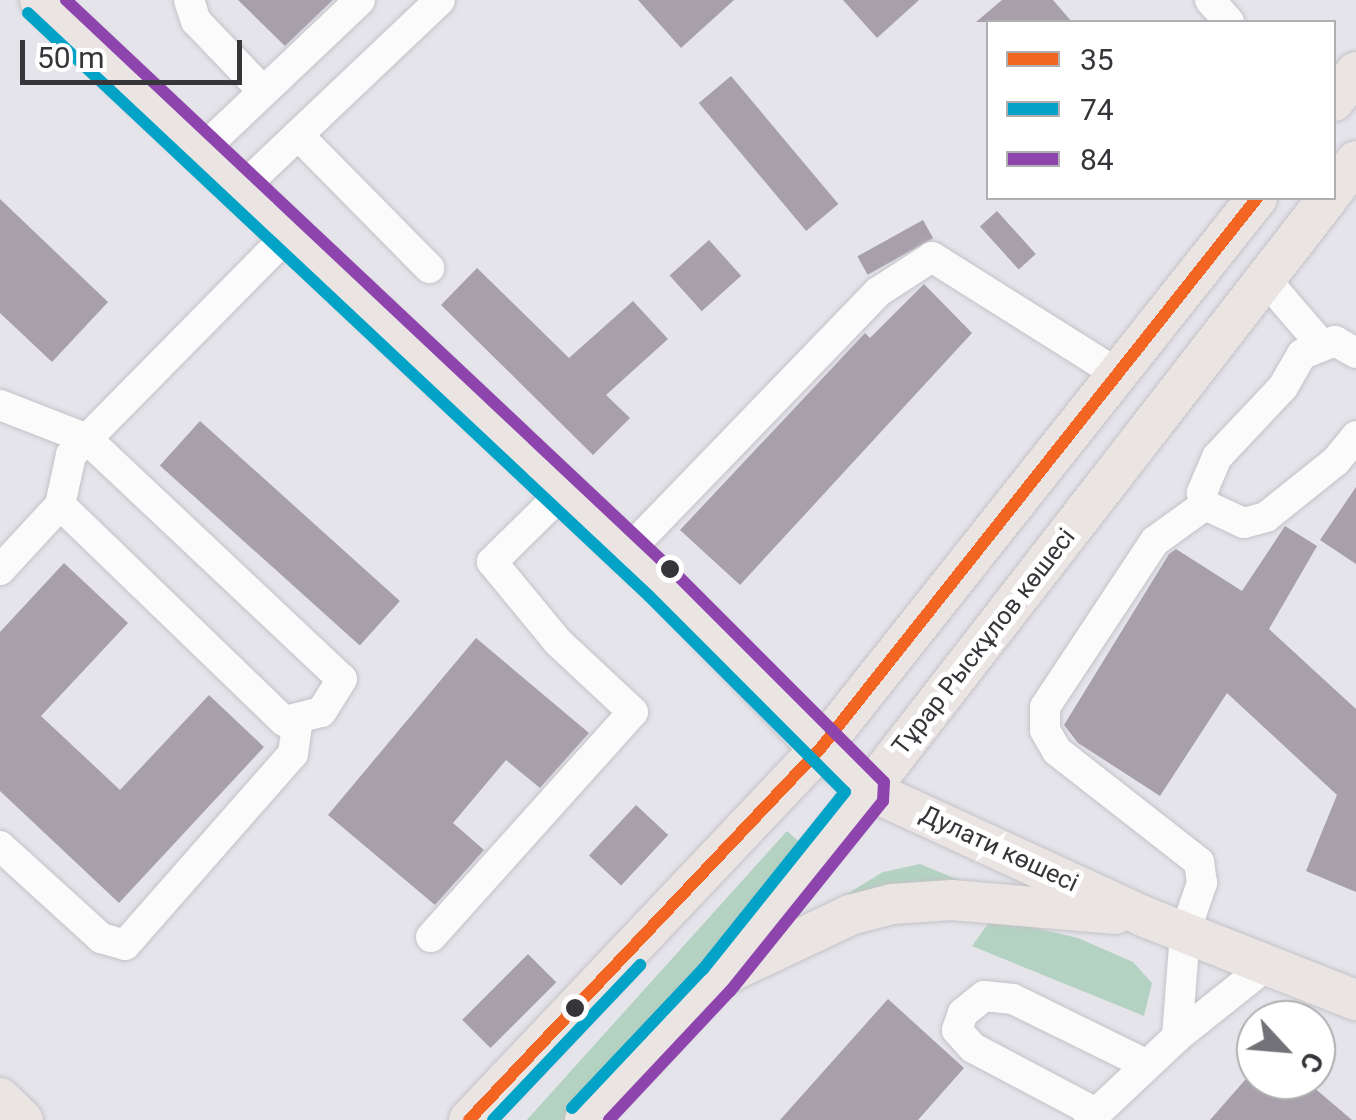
<!DOCTYPE html>
<html>
<head>
<meta charset="utf-8">
<style>
	body { margin:0 }
	#map { position:relative; width:1356px; height:1120px; overflow:hidden; background:#e5e4ea; font-family:Roboto,sans-serif }
	div>[style] { position:absolute }
	[style*='--x'] { left:calc(var(--x)*1px); top:calc(var(--y)*1px); width:calc(var(--w)*1px); rotate:calc(var(--a)*1deg) }
	.green>* { inset:0; background:#b3d2c2; transform-origin:0 0 }
	.building>* { inset:0; background:#a79faa; transform-origin:0 0 }
	.roads { filter:drop-shadow(0 0 2px #c3c2c8) drop-shadow(0 0 2px #c3c2c8) }
	.minor>* { height:30px; margin:-15px; padding:0 15px; transform-origin:15px; border-radius:15px; background:#fbfbfc }
	.major>* { height:40px; margin:-20px; padding:0 20px; transform-origin:20px; border-radius:20px; background:#eae4e3 }
	.bus-1>* { height:12px; margin:-6px; padding:0 6px; transform-origin:6px; border-radius:6px; background:#f26522 }
	.bus-2>* { height:12px; margin:-6px; padding:0 6px; transform-origin:6px; border-radius:6px; background:#03a3c7 }
	.bus-3>* { height:12px; margin:-6px; padding:0 6px; transform-origin:6px; border-radius:6px; background:#8e44ad }
	.dots>* { width:28px; height:28px; translate:-50% -50%; box-sizing:border-box; border:5px solid #fff; border-radius:50% }
	span { translate:-50% -50%; white-space:nowrap; text-align:center; line-height:1.15; -webkit-text-stroke:10px #fff; paint-order:stroke }
	.street-label { font-size:25px; color:#36353a }
	.legend { position:absolute; left:986px; top:20px; width:350px; height:180px; box-sizing:border-box; background:#fff; border:2px solid #afaeb0; margin:0; padding:12px 18px; list-style:none; font-size:30px; color:#36353a }
	.legend li { display:flex; align-items:center; gap:20px; height:50px }
	.legend b { width:50px; border:2px solid #afaeb0 }
	.north { position:absolute; left:1236px; top:1000px; width:100px; height:100px; box-sizing:border-box; background:#fff; border:2px solid #afaeb0; border-radius:50%; rotate:116deg; font-size:28px; font-weight:700; line-height:40px; text-align:center; color:#36353a }
	.north::after { content:''; display:block; margin:auto; width:35px; height:45px; background:#737278; clip-path:polygon(50% 0,100% 100%,50% 72%,0 100%) }
	.scale { position:absolute; left:20px; top:40px; width:222px; height:45px; box-sizing:border-box; border:5px solid #36353a; border-top:0; padding-left:12px; font-size:30px; line-height:35px; white-space:nowrap; color:#36353a; -webkit-text-stroke:8px #fff; paint-order:stroke }
</style>
</head>
<body>
<div id="map">
	<div class="green">
		<i style="left:787px;top:831px;width:30px;height:398px;rotate:42deg"></i>
		<i style="clip-path:polygon(920px 864px,964px 882px,847px 894px,883px 872px)"></i>
		<i style="clip-path:polygon(992px 918px,1078px 938px,1133px 962px,1152px 983px,1144px 1016px,972px 946px)"></i>
	</div>
	<div class="building">
		<i style="clip-path:polygon(238px 0,333px 0,285px 46px)"></i>
		<i style="clip-path:polygon(638px 0,734px 0,681px 48px)"></i>
		<i style="clip-path:polygon(843px 0,919px 0,877px 38px)"></i>
		<i style="clip-path:polygon(1002px 0,1053px 0,1072px 22px,976px 22px)"></i>
		<i style="left:731px;top:76px;width:167px;height:42px;rotate:50deg"></i>
		<i style="clip-path:polygon(0 199px,108px 302px,52px 362px,0 313px)"></i>
		<i style="left:997px;top:211px;width:58px;height:23px;rotate:48deg"></i>
		<i style="left:923px;top:220px;width:21px;height:75px;rotate:61deg"></i>
		<i style="left:709px;top:240px;width:48px;height:53px;rotate:48deg"></i>
		<i style="clip-path:polygon(477px 268px,569px 358px,633px 301px,668px 339px,606px 395px,630px 418px,593px 455px,441px 305px)"></i>
		<i style="clip-path:polygon(924px 284px,972px 333px,740px 585px,680px 530px,865px 333px,870px 338px)"></i>
		<i style="left:200px;top:421px;width:269px;height:60px;rotate:42deg"></i>
		<i style="clip-path:polygon(1356px 487px,1356px 564px,1320px 540px)"></i>
		<i style="clip-path:polygon(1285px 526px,1317px 546px,1269px 629px,1356px 709px,1356px 892px,1306px 871px,1337px 795px,1227px 693px,1160px 796px,1078px 743px,1064px 725px,1169px 554px,1176px 549px,1242px 591px)"></i>
		<i style="clip-path:polygon(64px 563px,128px 623px,41px 716px,120px 790px,209px 695px,264px 747px,119px 903px,0 791px,0 632px)"></i>
		<i style="clip-path:polygon(476px 638px,589px 733px,540px 788px,506px 760px,453px 823px,484px 850px,435px 905px,328px 815px)"></i>
		<i style="left:636px;top:805px;width:44px;height:69px;rotate:43deg"></i>
		<i style="left:528px;top:954px;width:40px;height:93px;rotate:45deg"></i>
		<i style="clip-path:polygon(888px 999px,964px 1068px,918px 1120px,780px 1120px)"></i>
		<i style="clip-path:polygon(1245px 1080px,1305px 1080px,1352px 1120px,1210px 1120px)"></i>
	</div>
	<div class="roads">
		<div class="minor">
			<i style="--x:189;--y:0;--w:22;--a:72"></i>
			<i style="--x:196;--y:21;--w:95;--a:46.3"></i>
			<i style="--x:1210;--y:0;--w:29;--a:49"></i>
			<i style="--x:298;--y:135;--w:187;--a:45.4"></i>
			<i style="--x:201;--y:151;--w:219;--a:-43.5"></i>
			<i style="--x:241;--y:189;--w:274;--a:-43.5"></i>
			<i style="--x:1265;--y:279;--w:84;--a:49.3"></i>
			<i style="--x:1356;--y:353;--w:24;--a:-150"></i>
			<i style="--x:1335;--y:341;--w:35;--a:158"></i>
			<i style="--x:1302;--y:354;--w:38;--a:120"></i>
			<i style="--x:1283;--y:387;--w:96;--a:133.3"></i>
			<i style="--x:1217;--y:457;--w:39;--a:113"></i>
			<i style="--x:1202;--y:493;--w:12;--a:76"></i>
			<i style="--x:1205;--y:505;--w:43;--a:24.8"></i>
			<i style="--x:1244;--y:523;--w:23;--a:-15"></i>
			<i style="--x:1266;--y:517;--w:90;--a:-38.7"></i>
			<i style="--x:1336;--y:461;--w:32;--a:-51"></i>
			<i style="--x:0;--y:405;--w:93;--a:21.3"></i>
			<i style="--x:87;--y:439;--w:350;--a:43.3"></i>
			<i style="--x:342;--y:679;--w:39;--a:122"></i>
			<i style="--x:321;--y:712;--w:38;--a:166"></i>
			<i style="--x:284;--y:721;--w:311;--a:-136"></i>
			<i style="--x:627;--y:552;--w:361;--a:-46"></i>
			<i style="--x:878;--y:292;--w:64;--a:-32.9"></i>
			<i style="--x:932;--y:257;--w:220;--a:32.2"></i>
			<i style="--x:0;--y:570;--w:88;--a:-47.3"></i>
			<i style="--x:60;--y:505;--w:51;--a:-77.6"></i>
			<i style="--x:71;--y:455;--w:310;--a:-45.4"></i>
			<i style="--x:0;--y:846;--w:137;--a:42.3"></i>
			<i style="--x:101;--y:938;--w:25;--a:16"></i>
			<i style="--x:125;--y:945;--w:254;--a:-48.7"></i>
			<i style="--x:293;--y:754;--w:36;--a:-82"></i>
			<i style="--x:431;--y:937;--w:302;--a:-48.1"></i>
			<i style="--x:633;--y:712;--w:103;--a:-137"></i>
			<i style="--x:558;--y:642;--w:104;--a:-129.5"></i>
			<i style="--x:492;--y:562;--w:100;--a:-44.6"></i>
			<i style="--x:1177;--y:1037;--w:105;--a:-85.6"></i>
			<i style="--x:1185;--y:932;--w:52;--a:-70.9"></i>
			<i style="--x:1202;--y:883;--w:21;--a:-98"></i>
			<i style="--x:1199;--y:862;--w:180;--a:-142"></i>
			<i style="--x:1057;--y:751;--w:24;--a:-120"></i>
			<i style="--x:1045;--y:730;--w:23;--a:-90"></i>
			<i style="--x:1045;--y:707;--w:199;--a:-56.5"></i>
			<i style="--x:1155;--y:541;--w:62;--a:-35.8"></i>
			<i style="--x:1096;--y:1113;--w:139;--a:-152.1"></i>
			<i style="--x:973;--y:1048;--w:24;--a:-132"></i>
			<i style="--x:957;--y:1030;--w:18;--a:-71"></i>
			<i style="--x:963;--y:1013;--w:27;--a:-39"></i>
			<i style="--x:984;--y:996;--w:29;--a:6"></i>
			<i style="--x:1013;--y:999;--w:149;--a:26.2"></i>
			<i style="--x:1089;--y:1120;--w:121;--a:-43.3"></i>
			<i style="--x:1177;--y:1037;--w:114;--a:-38.6"></i>
		</div>
		<div class="major">
			<i style="--x:40;--y:0;--w:852;--a:43.24"></i>
			<i style="--x:661;--y:584;--w:229;--a:46.1"></i>
			<i style="--x:820;--y:749;--w:64;--a:39.9"></i>
			<i style="--x:869;--y:790;--w:304;--a:24.7"></i>
			<i style="--x:1145;--y:917;--w:227;--a:21.5"></i>
			<i style="--x:1334;--y:101;--w:36;--a:-53"></i>
			<i style="--x:1334;--y:190;--w:36;--a:-53"></i>
			<i style="--x:728;--y:973;--w:135;--a:-25.4"></i>
			<i style="--x:850;--y:915;--w:43;--a:-14.7"></i>
			<i style="--x:892;--y:904;--w:60;--a:-3.8"></i>
			<i style="--x:952;--y:900;--w:164;--a:4.9"></i>
			<i style="--x:0;--y:1098;--w:32;--a:44"></i>
			<i style="--x:469;--y:1120;--w:511;--a:-46.59"></i>
			<i style="--x:820;--y:749;--w:703;--a:-51.58"></i>
			<i style="--x:585;--y:1120;--w:192;--a:-46.9"></i>
			<i style="--x:716;--y:980;--w:244;--a:-51.2"></i>
			<i style="--x:869;--y:790;--w:749;--a:-52.21"></i>
		</div>
	</div>
	<div class="bus-1">
		<i style="--x:469;--y:1120;--w:511;--a:-46.59"></i>
		<i style="--x:820;--y:749;--w:703;--a:-51.58"></i>
	</div>
	<div class="bus-2">
		<i style="--x:28;--y:13;--w:852;--a:43.19"></i>
		<i style="--x:649;--y:596;--w:277;--a:45"></i>
		<i style="--x:845;--y:792;--w:227;--a:128.7"></i>
		<i style="--x:703;--y:969;--w:191;--a:133.3"></i>
		<i style="--x:493;--y:1120;--w:214;--a:-46.5"></i>
	</div>
	<div class="bus-3">
		<i style="--x:66;--y:0;--w:833;--a:43.25"></i>
		<i style="--x:673;--y:571;--w:298;--a:45"></i>
		<i style="--x:884;--y:782;--w:19;--a:93"></i>
		<i style="--x:883;--y:801;--w:244;--a:128.8"></i>
		<i style="--x:730;--y:991;--w:177;--a:133.2"></i>
	</div>
	<div class="dots">
		<i style="left:670px;top:569px;background:#36353a"></i>
		<i style="left:575px;top:1008px;background:#36353a"></i>
	</div>
	<div class="street-label">
		<span style="left:984px;top:642px;rotate:-52deg">Тұрар Рыскұлов көшесі</span>
		<span style="left:999px;top:849px;rotate:25deg">Дулати көшесі</span>
	</div>
	<ul class="legend">
	<li><b style="height:12px;background:#f26522"></b>35</li>
	<li><b style="height:12px;background:#03a3c7"></b>74</li>
	<li><b style="height:12px;background:#8e44ad"></b>84</li>
	</ul>
	<div class="north">С</div>
	<div class="scale">50 m</div>
</div>
</body>
</html>
